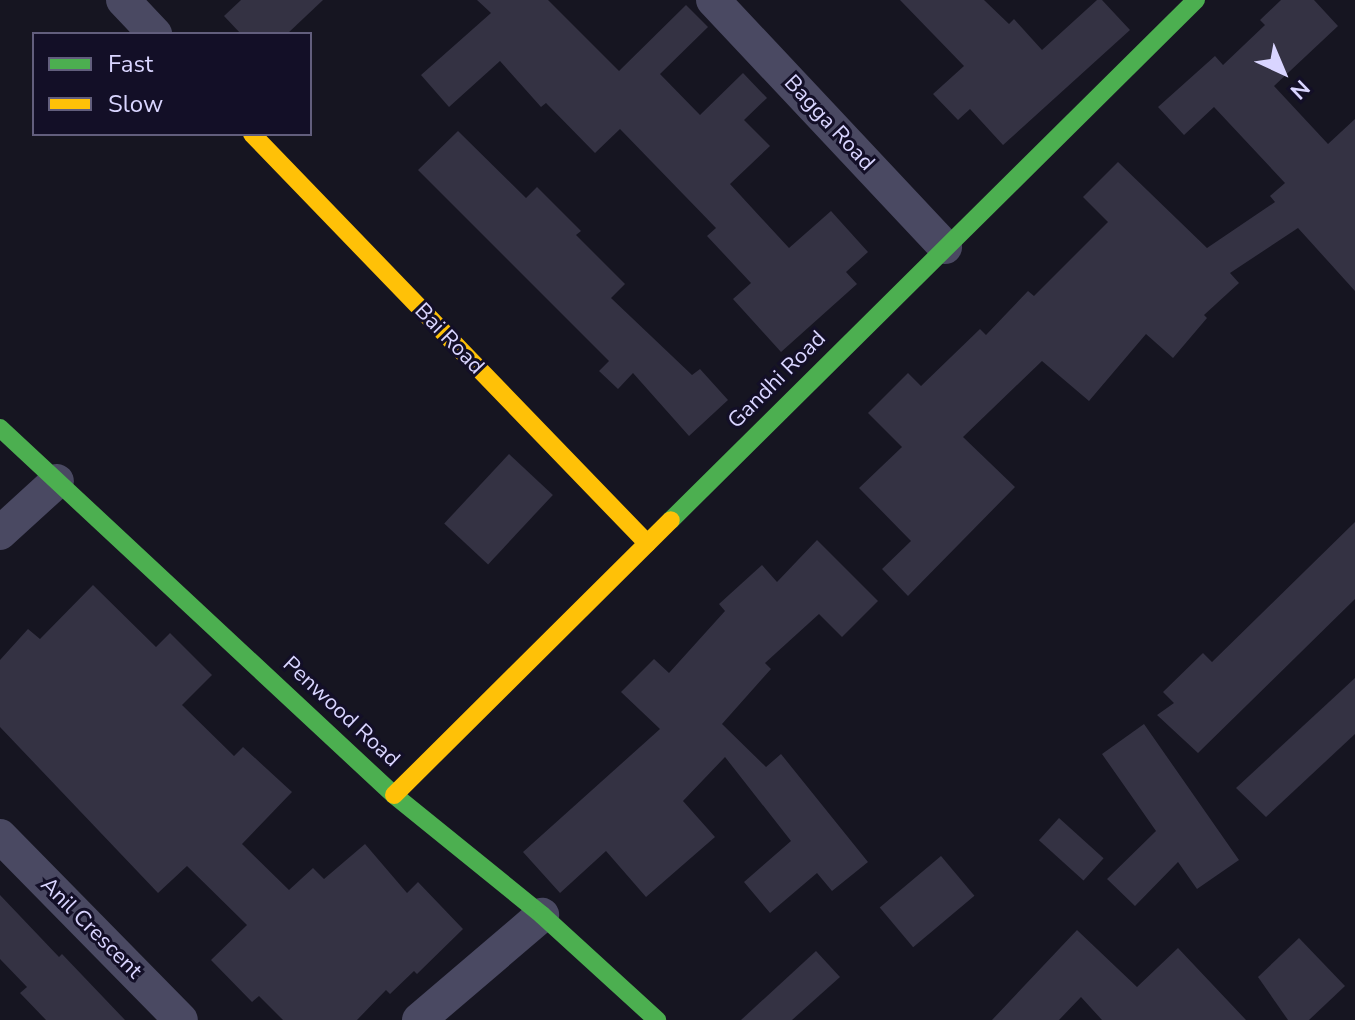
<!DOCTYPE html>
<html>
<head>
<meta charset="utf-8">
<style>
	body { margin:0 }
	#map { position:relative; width:1355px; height:1020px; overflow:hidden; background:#161521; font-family:"Nunito Sans",sans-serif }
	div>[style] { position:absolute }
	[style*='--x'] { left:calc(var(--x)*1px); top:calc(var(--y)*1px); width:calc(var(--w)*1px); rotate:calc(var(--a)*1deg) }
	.building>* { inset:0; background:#343243; transform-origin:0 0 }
	.street>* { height:34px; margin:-17px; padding:0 17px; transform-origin:17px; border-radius:17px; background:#4a4962 }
	.fast>* { height:18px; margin:-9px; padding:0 9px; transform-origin:9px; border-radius:9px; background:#4caf50 }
	.slow>* { height:18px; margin:-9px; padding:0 9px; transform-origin:9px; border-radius:9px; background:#ffc107 }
	span { translate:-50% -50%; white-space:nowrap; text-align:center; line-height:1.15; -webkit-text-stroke:6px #130f27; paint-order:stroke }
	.street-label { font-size:22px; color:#d9d5ff }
	.legend { position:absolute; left:32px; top:32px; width:280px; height:104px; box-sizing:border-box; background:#130f27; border:2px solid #625e7d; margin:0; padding:10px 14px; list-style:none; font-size:24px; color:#d9d5ff }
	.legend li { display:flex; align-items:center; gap:16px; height:40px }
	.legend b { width:40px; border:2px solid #625e7d }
	.north { position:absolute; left:1243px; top:32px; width:80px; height:80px; -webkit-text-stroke:6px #130f27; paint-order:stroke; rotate:136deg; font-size:22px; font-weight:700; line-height:32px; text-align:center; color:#d9d5ff }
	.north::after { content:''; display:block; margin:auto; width:28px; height:36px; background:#d9d5ff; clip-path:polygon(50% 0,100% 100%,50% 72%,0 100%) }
</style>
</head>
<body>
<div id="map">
	<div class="building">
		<i style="clip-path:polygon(241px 0,323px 0,287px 34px,241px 34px,224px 16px)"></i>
		<i style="clip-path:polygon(477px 0,548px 0,619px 71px,686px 5px,708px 27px,660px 74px,700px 115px,743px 73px,767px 98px,744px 120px,770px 146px,730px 184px,789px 248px,831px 211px,868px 252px,846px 272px,857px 284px,781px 352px,733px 299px,751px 283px,707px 236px,716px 228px,620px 129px,595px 153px,546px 103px,541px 107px,500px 61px,449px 107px,421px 75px,491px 13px)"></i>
		<i style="clip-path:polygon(900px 0,984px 0,1009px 24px,1014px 19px,1042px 50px,1097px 0,1102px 0,1130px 30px,1003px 145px,970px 109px,958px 120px,933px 94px,964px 66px)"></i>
		<i style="clip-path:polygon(1281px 0,1314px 0,1338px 26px,1274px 86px,1328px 144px,1355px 119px,1355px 291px,1298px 228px,1230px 273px,1239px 283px,1204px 315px,1207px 318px,1173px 358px,1146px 334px,1089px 401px,1042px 361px,963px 437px,1015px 487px,908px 596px,882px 569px,911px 541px,859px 488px,902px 447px,868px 413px,908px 373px,921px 386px,980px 329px,986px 335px,1028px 291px,1034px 296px,1108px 222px,1083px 197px,1118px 162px,1207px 248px,1275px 202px,1270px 196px,1285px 183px,1214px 107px,1184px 135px,1158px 107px,1215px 56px,1223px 65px,1265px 25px,1260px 20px)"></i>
		<i style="clip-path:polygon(458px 131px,526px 198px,537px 187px,581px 231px,576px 235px,625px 284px,611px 298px,692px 375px,700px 369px,728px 400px,689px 436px,633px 373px,618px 389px,599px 371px,609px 361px,418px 170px)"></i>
		<i style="left:509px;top:454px;width:60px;height:95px;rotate:43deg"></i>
		<i style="clip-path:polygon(1355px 522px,1355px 599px,1198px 753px,1157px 715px,1174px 703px,1163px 692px,1203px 653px,1212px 662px)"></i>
		<i style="clip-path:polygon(817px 540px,878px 601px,842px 637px,819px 614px,765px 663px,771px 669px,722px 724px,766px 767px,781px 754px,868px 862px,832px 891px,817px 873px,770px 913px,744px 882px,791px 841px,725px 757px,683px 801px,715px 837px,646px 897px,606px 851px,560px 893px,523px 852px,660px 729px,621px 692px,654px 659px,669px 673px,725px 611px,719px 604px,762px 565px,777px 582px)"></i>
		<i style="clip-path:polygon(93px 585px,156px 647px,170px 633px,212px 675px,182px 705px,234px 756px,243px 747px,292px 792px,242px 844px,289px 890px,313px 868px,324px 879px,365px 844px,407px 893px,418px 882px,463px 929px,417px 974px,414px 971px,390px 994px,386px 990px,357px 1020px,283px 1020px,259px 996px,252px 1002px,211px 960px,247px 925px,187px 866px,158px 893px,0 727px,0 660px,28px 629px,40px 639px)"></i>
		<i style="clip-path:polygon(1355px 678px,1355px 734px,1266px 817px,1236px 788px)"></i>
		<i style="clip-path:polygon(1144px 724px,1239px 860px,1197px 889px,1178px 862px,1135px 906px,1107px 879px,1156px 831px,1102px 754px)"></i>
		<i style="left:1059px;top:818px;width:60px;height:30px;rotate:42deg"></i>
		<i style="left:941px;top:856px;width:52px;height:80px;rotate:50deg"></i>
		<i style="clip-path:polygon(0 895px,59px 957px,62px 954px,125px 1020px,46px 1020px,20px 993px,27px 987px,0 959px)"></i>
		<i style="clip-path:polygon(1077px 930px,1137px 987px,1178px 948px,1246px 1020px,1102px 1020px,1081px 997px,1059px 1020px,992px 1020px)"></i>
		<i style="clip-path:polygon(1299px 938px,1345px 986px,1309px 1020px,1288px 1020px,1258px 977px)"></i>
		<i style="clip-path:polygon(816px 951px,840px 977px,792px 1020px,741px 1020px)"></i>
	</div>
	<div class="street">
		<i style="--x:123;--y:0;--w:47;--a:46.7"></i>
		<i style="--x:713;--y:0;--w:339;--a:46.8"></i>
		<i style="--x:0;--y:533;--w:77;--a:-42.4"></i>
		<i style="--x:0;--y:836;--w:258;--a:45.5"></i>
		<i style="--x:419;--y:1020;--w:162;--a:-40.5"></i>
	</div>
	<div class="fast">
		<i style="--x:0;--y:428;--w:538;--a:42.97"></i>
		<i style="--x:394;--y:795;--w:191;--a:39"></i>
		<i style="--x:542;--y:915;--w:156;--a:42.4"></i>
		<i style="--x:671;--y:520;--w:739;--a:-44.73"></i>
	</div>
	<div class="slow">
		<i style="--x:252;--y:134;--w:569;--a:46"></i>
		<i style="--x:394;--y:795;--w:390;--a:-44.8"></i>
	</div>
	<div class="street-label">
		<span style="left:829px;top:123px;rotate:47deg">Bagga Road</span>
		<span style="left:449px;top:339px;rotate:46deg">Bai Road</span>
		<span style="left:777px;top:380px;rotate:-45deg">Gandhi Road</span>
		<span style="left:341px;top:712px;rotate:43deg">Penwood Road</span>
		<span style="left:91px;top:928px;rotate:45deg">Anil Crescent</span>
	</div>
	<ul class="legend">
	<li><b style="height:10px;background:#4caf50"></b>Fast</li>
	<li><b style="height:10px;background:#ffc107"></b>Slow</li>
	</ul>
	<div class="north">N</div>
</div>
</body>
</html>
